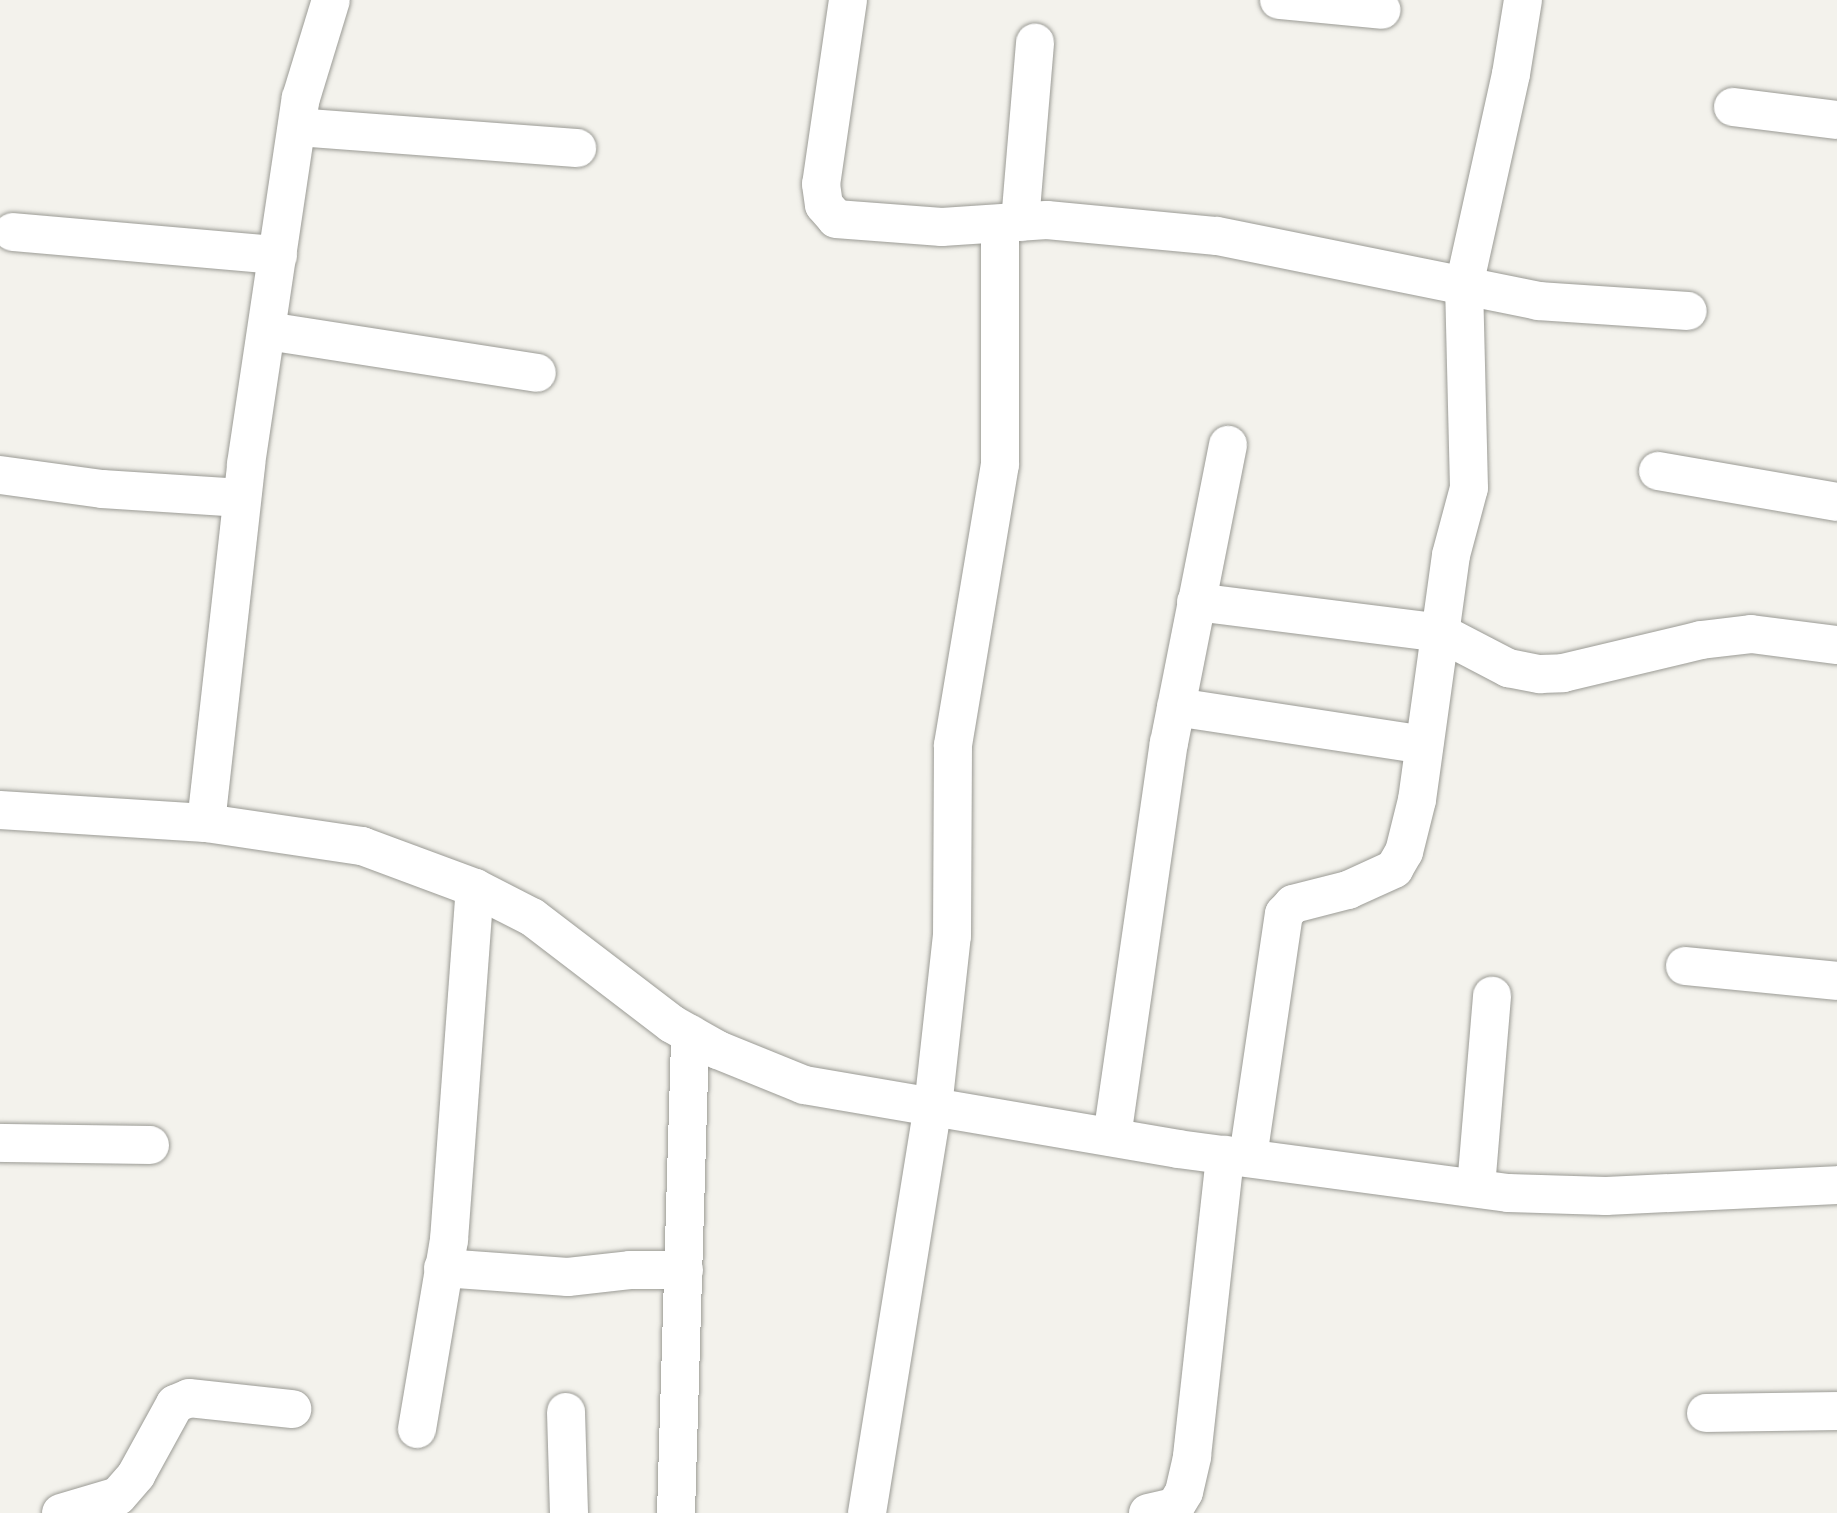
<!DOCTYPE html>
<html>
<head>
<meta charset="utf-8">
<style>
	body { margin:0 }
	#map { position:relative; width:1837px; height:1513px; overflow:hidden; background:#f3f2ec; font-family:"Work Sans",sans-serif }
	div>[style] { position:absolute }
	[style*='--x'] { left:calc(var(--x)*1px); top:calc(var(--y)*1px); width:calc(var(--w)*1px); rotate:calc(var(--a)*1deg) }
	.roads { filter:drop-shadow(0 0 2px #9b9b95) drop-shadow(0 0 2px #9b9b95) }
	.minor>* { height:38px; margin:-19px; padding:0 19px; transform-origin:19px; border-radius:19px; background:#fff }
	span { translate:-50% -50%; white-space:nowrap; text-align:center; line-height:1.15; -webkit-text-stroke:5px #f3f2ec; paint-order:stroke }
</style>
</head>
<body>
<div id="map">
	<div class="roads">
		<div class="minor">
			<i style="--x:848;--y:0;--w:186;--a:98.3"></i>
			<i style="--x:821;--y:184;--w:21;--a:82"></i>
			<i style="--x:824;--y:205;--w:18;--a:49"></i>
			<i style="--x:836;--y:219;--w:106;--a:4.3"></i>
			<i style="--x:942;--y:227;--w:105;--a:-3.8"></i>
			<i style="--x:1047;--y:220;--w:171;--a:5.4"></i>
			<i style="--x:1217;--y:236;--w:328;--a:11.4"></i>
			<i style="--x:1538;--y:301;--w:150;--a:3.8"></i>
			<i style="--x:1279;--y:0;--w:103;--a:5.5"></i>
			<i style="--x:1733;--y:107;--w:105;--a:7.1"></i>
			<i style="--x:297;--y:127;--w:281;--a:4.3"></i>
			<i style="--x:1020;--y:222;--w:180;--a:-85.2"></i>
			<i style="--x:13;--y:232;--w:266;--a:5"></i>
			<i style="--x:267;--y:331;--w:273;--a:8.8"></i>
			<i style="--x:1658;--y:471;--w:182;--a:9.8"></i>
			<i style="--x:0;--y:475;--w:103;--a:7.8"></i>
			<i style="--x:102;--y:489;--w:140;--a:3.7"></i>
			<i style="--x:1196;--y:602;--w:247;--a:7.2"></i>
			<i style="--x:1441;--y:633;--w:76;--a:27.6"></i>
			<i style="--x:1508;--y:668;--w:33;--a:11"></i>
			<i style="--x:1540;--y:674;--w:23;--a:-2"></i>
			<i style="--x:1563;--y:673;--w:142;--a:-13.4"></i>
			<i style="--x:1701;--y:640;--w:50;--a:-6.8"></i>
			<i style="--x:1751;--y:634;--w:87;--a:7.3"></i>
			<i style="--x:1176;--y:707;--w:251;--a:8.7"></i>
			<i style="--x:0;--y:810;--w:206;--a:3.6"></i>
			<i style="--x:206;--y:823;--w:158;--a:8.4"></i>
			<i style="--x:362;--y:846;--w:121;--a:20.4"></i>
			<i style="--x:475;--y:888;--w:64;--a:27"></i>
			<i style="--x:532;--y:917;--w:176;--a:37.4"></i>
			<i style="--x:672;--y:1024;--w:53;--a:29.5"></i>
			<i style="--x:718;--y:1050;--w:93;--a:22.1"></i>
			<i style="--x:804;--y:1085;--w:379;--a:9.7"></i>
			<i style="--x:1178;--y:1149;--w:333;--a:7.6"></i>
			<i style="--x:1508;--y:1193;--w:98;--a:1.8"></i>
			<i style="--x:1606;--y:1196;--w:231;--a:-2.7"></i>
			<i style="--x:206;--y:823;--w:361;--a:-83.6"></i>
			<i style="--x:246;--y:464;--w:370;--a:-81.5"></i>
			<i style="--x:301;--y:98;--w:102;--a:-73"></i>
			<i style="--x:1685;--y:966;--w:153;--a:5.6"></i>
			<i style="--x:1112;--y:1137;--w:398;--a:-81.8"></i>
			<i style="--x:1169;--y:743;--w:304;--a:-78.8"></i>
			<i style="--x:0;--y:1143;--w:150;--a:0.8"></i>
			<i style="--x:1248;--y:1157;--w:246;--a:-81.6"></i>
			<i style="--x:1284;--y:914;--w:13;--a:-48"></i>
			<i style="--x:1293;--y:904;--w:57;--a:-14.3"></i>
			<i style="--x:1348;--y:890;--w:51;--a:-24.5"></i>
			<i style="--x:1394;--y:869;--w:20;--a:-60"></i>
			<i style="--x:1404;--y:852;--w:54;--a:-76"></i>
			<i style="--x:1417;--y:800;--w:247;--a:-82.1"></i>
			<i style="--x:1451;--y:555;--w:69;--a:-75"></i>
			<i style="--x:1469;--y:488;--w:202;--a:-91.4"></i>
			<i style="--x:1464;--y:286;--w:217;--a:-77.5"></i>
			<i style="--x:1511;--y:74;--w:75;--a:-80.8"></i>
			<i style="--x:1476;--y:1187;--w:192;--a:-85.2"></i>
			<i style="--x:443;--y:1268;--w:125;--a:4.1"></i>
			<i style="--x:568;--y:1277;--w:62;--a:-6.4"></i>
			<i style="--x:630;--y:1270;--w:54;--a:0"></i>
			<i style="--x:566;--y:1412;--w:101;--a:88.3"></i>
			<i style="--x:1706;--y:1413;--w:131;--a:-0.9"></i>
			<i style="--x:417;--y:1429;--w:192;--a:-80.4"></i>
			<i style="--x:449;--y:1240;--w:353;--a:-85.8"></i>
			<i style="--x:61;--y:1513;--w:59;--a:-16.6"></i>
			<i style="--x:118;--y:1496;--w:28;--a:-49"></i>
			<i style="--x:136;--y:1475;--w:81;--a:-61.2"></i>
			<i style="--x:175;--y:1404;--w:15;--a:-23"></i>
			<i style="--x:189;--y:1398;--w:104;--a:6.1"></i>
			<i style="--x:676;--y:1513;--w:479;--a:-88.3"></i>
			<i style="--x:867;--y:1513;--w:411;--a:-80.8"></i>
			<i style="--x:933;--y:1107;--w:172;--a:-83.7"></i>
			<i style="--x:952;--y:936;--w:191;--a:-89.7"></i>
			<i style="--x:953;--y:745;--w:284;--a:-80.5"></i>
			<i style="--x:1000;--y:465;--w:241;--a:-90"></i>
			<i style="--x:1148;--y:1513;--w:28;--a:-13"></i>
			<i style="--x:1175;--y:1507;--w:17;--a:-59"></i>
			<i style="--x:1184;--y:1492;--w:37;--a:-77"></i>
			<i style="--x:1192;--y:1456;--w:303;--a:-83.7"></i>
		</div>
	</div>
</div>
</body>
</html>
